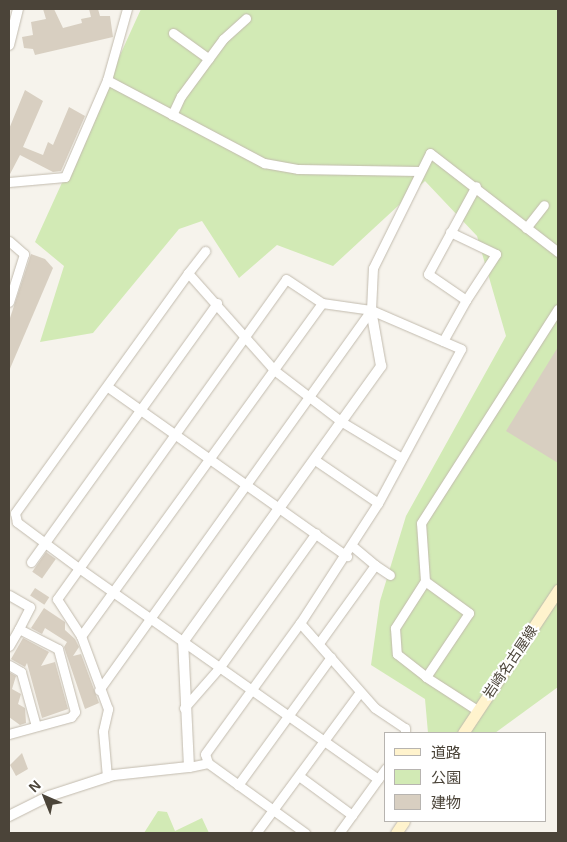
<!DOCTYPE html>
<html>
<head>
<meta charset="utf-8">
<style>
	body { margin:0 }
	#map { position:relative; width:567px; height:842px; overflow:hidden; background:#f6f3ec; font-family:Arial,"Noto Sans JP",sans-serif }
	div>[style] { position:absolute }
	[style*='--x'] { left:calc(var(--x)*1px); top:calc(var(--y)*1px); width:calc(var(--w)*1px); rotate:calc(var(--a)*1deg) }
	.green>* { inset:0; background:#d2eab5 }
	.building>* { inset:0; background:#d8cfc1; transform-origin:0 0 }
	.roads { filter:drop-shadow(0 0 1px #c2bbae) drop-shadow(0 0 1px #c2bbae) }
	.minor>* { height:9px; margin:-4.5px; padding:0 4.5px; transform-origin:4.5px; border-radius:4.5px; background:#fff }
	.tertiary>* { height:10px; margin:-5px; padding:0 5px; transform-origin:5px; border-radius:5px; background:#fff }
	.secondary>* { height:11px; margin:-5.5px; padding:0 5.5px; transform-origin:5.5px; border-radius:5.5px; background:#fff3cd }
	span { translate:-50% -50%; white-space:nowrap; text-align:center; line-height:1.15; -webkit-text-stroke:4px #fff; paint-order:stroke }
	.street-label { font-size:14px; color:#4b4439 }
	.frame { position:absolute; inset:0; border:10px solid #4b4439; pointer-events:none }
	.legend { position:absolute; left:384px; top:732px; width:162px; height:90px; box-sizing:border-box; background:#fff; border:1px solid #b7b4b0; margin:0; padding:6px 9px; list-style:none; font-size:15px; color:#4b4439 }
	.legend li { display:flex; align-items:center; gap:10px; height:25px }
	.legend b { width:25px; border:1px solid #b7b4b0 }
	.north { position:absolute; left:20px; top:772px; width:50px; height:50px; -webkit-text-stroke:4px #fff; paint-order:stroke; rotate:316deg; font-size:14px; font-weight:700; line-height:20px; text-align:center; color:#4b4439 }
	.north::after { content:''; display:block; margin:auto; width:18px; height:22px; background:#4b4439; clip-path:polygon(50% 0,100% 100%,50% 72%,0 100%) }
</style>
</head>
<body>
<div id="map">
	<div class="green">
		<i style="clip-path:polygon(141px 9px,558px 9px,558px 687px,495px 733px,428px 733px,425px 699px,371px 665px,380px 601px,406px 516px,506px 336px,477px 236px,425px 181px,333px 266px,277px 245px,239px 278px,202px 221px,179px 229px,93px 333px,40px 342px,64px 266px,35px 242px)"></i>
		<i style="clip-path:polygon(158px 811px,167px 812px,175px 831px,202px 818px,209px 833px,144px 833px)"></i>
	</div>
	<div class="building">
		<i style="clip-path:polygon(43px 9px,54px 9px,63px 28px,82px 23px,81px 19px,91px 17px,89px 9px,98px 9px,100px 16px,110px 16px,113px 37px,35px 55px,33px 49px,24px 48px,22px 37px,33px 35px,31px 22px,46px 19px)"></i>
		<i style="clip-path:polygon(25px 90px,43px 101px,23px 147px,43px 155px,48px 142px,53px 145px,69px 107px,85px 116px,61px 171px,53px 172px,20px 155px,9px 176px,9px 129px)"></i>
		<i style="clip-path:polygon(31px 254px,45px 259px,53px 268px,9px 371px,9px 321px)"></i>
		<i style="clip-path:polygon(558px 347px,558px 463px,506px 431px)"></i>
		<i style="left:46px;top:552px;width:12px;height:24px;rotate:35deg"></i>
		<i style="left:35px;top:588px;width:17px;height:9px;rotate:33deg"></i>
		<i style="clip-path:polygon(44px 608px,65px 622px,65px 630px,75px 639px,79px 647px,73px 656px,81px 654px,99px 703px,85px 709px,64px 647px,67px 642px,45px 628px,42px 634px,31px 628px)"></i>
		<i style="clip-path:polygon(23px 638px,49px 652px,41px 666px,55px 662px,68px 709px,42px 718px,27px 663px,25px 667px,11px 659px)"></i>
		<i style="clip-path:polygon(9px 672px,16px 676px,12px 689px,21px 694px,18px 704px,25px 708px,26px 723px,20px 725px,9px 717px)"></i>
		<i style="clip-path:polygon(22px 753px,28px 769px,16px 776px,10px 765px)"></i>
	</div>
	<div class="roads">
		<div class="minor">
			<i style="--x:173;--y:33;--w:44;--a:35.8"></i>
			<i style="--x:107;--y:80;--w:178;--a:27.9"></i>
			<i style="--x:264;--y:163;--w:35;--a:10"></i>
			<i style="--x:298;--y:169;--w:121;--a:0.9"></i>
			<i style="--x:172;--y:115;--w:21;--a:-65"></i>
			<i style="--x:181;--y:96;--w:71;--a:-53.6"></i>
			<i style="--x:223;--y:39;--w:31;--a:-42"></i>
			<i style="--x:9;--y:182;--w:56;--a:-5.1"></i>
			<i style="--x:65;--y:177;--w:106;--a:-66.6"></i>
			<i style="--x:107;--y:80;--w:74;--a:-74.3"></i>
			<i style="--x:526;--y:228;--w:29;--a:-52"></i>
			<i style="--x:450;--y:232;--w:51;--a:25.6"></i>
			<i style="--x:496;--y:254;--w:55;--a:123.1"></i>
			<i style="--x:9;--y:241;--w:20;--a:41"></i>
			<i style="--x:24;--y:254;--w:50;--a:107.4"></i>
			<i style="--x:188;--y:273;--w:28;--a:-52"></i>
			<i style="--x:443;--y:341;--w:47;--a:-60.7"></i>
			<i style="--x:466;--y:300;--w:46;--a:-145.6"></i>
			<i style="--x:428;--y:274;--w:100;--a:-61.4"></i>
			<i style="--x:108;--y:387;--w:293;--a:35.3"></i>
			<i style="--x:315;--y:460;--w:76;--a:34.3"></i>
			<i style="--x:31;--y:562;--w:319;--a:-54.3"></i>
			<i style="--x:375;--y:565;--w:18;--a:34"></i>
			<i style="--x:425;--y:581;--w:58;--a:-93.9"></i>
			<i style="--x:421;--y:523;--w:254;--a:-57.4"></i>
			<i style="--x:9;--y:595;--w:24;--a:30"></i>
			<i style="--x:30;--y:607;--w:25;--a:117"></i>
			<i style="--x:81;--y:636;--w:411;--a:-54.1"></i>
			<i style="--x:319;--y:643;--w:96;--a:-54.3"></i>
			<i style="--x:375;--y:565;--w:30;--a:-140"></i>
			<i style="--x:9;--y:646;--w:20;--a:-60"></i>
			<i style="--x:19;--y:629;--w:44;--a:27.1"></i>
			<i style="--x:58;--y:649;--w:65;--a:74.9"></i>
			<i style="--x:75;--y:712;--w:6;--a:129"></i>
			<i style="--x:71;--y:717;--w:64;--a:164.7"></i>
			<i style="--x:9;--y:665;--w:14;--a:30"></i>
			<i style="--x:21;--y:672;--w:56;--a:74.5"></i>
			<i style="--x:426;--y:677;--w:77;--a:-56.1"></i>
			<i style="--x:469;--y:613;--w:54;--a:-144"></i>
			<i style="--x:425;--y:581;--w:56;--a:122.6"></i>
			<i style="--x:395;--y:628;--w:26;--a:86"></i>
			<i style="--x:397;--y:654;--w:37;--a:38"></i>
			<i style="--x:426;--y:677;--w:61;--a:32.9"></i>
			<i style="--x:99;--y:690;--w:467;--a:-54.4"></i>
			<i style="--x:371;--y:310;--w:42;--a:-87.3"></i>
			<i style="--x:373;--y:268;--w:128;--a:-63.6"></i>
			<i style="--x:430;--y:153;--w:162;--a:37.7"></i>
			<i style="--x:184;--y:708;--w:53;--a:-48.8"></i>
			<i style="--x:219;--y:668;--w:166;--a:-54.3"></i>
			<i style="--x:208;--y:763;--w:120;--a:35.8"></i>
			<i style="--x:189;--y:767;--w:19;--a:-12"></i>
			<i style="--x:208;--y:763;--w:9;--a:-108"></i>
			<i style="--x:205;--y:754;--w:162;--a:-54.1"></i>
			<i style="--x:299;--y:776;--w:66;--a:36.3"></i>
			<i style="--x:107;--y:777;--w:46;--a:-95"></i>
			<i style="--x:103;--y:731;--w:23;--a:-77"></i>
			<i style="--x:108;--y:709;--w:78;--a:-110.3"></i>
			<i style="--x:81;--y:636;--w:44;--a:-123"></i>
			<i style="--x:57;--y:599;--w:393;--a:-54.4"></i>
			<i style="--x:286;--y:279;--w:43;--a:33.7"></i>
			<i style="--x:322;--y:303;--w:49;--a:8.1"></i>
			<i style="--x:371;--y:310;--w:98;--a:23.4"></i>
			<i style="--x:461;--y:349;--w:175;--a:118.3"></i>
			<i style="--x:378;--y:503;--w:143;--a:123"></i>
			<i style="--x:300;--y:623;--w:113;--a:48.6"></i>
			<i style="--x:375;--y:708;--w:36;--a:34"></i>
			<i style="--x:405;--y:728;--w:5;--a:90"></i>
			<i style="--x:378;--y:779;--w:365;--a:-144.8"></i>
			<i style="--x:80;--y:569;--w:79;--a:-143.3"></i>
			<i style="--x:17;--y:522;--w:9;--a:-103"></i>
			<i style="--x:15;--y:513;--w:296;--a:-54.2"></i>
			<i style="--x:188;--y:273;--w:130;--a:48.4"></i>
			<i style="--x:274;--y:370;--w:86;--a:37.4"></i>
			<i style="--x:342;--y:422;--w:70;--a:31"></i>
			<i style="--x:238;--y:785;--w:158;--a:-54"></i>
			<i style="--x:256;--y:833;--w:175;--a:-53.6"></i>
			<i style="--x:339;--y:833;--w:80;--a:-54.1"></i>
		</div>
		<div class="tertiary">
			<i style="--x:9;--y:45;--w:37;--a:-76"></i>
			<i style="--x:9;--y:816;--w:45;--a:-26.6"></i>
			<i style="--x:49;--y:796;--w:68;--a:-17.9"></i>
			<i style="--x:114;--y:775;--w:75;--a:-6.1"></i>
			<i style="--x:189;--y:767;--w:125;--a:-92.7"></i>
			<i style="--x:183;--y:642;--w:340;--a:-54.3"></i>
			<i style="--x:381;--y:366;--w:57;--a:-100.1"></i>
		</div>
		<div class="secondary">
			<i style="--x:463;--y:733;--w:172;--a:-56.4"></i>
			<i style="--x:396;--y:833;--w:14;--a:-56"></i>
		</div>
	</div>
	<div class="street-label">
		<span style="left:510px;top:662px;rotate:-56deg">岩崎名古屋線</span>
	</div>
	<div class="frame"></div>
	<ul class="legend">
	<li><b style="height:6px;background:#fff3cd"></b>道路</li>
	<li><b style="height:14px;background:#d2eab5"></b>公園</li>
	<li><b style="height:14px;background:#d8cfc1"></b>建物</li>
	</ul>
	<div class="north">N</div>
</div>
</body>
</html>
